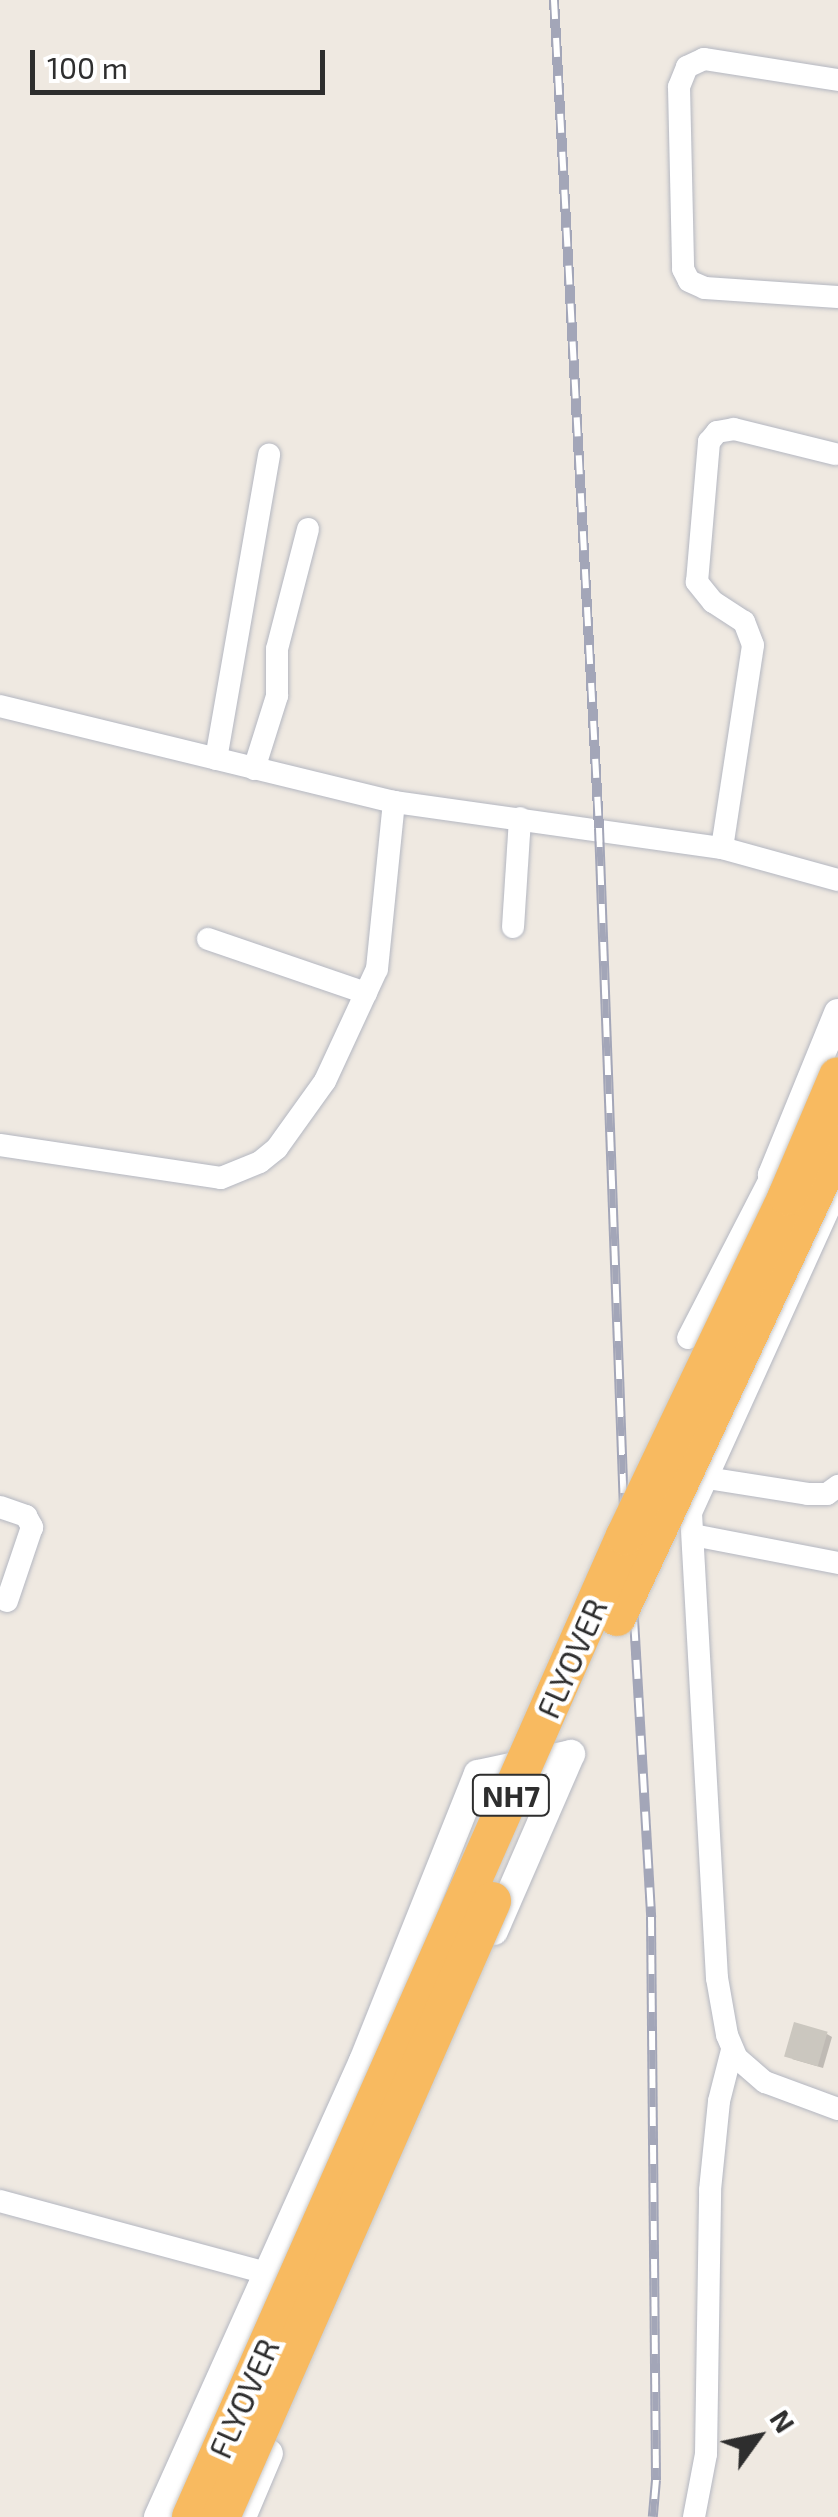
<!DOCTYPE html>
<html>
<head>
<meta charset="utf-8">
<style>
	body { margin:0 }
	#map { position:relative; width:838px; height:2517px; overflow:hidden; background:#efe9e1; font-family:"Exo 2",sans-serif }
	div>[style] { position:absolute }
	[style*='--x'] { left:calc(var(--x)*1px); top:calc(var(--y)*1px); width:calc(var(--w)*1px); rotate:calc(var(--a)*1deg) }
	.shadow>* { inset:0; background:#0003 }
	.building>* { inset:0; background:#cbc7bf; transform-origin:0 0 }
	.roads { filter:drop-shadow(0 0 2px #b4b7c1) drop-shadow(0 0 2px #b4b7c1) }
	.minor>* { height:22px; margin:-11px; padding:0 11px; transform-origin:11px; border-radius:11px; background:#fff }
	.tertiary>* { height:28px; margin:-14px; padding:0 14px; transform-origin:14px; border-radius:14px; background:#fff }
	.rail>* { height:10px; margin-top:-5px; transform-origin:0; background:repeating-linear-gradient(90deg,#fff 0 19px,#a3a6b8 0 38px); box-sizing:border-box; border-block:2px solid #a3a6b8 }
	.bridges { filter:drop-shadow(0 0 2px #c9c9c9) drop-shadow(0 0 2px #c9c9c9) }
	.trunk-bridge>* { height:38px; margin:-19px; padding:0 19px; transform-origin:19px; border-radius:19px; background:#f8ba60 }
	span { translate:-50% -50%; white-space:nowrap; text-align:center; line-height:1.15; -webkit-text-stroke:9px #fff; paint-order:stroke }
	.shield-label span { padding:2px 8px; background:#fff; border:2px solid; border-radius:8px; -webkit-text-stroke-width:0 }
	.shield-label { font-size:30px; color:#2e2e2e; font-weight:700 }
	.street-label { font-size:32px; color:#2e2e2e }
	.north { position:absolute; left:708px; top:2387px; width:100px; height:100px; -webkit-text-stroke:8px #fff; paint-order:stroke; rotate:57deg; font-size:28px; font-weight:700; line-height:40px; text-align:center; color:#2e2e2e }
	.north::after { content:''; display:block; margin:auto; width:35px; height:45px; background:#2e2e2e; clip-path:polygon(50% 0,100% 100%,50% 72%,0 100%) }
	.scale { position:absolute; left:30px; top:50px; width:295px; height:45px; box-sizing:border-box; border:5px solid #2e2e2e; border-top:0; padding-left:12px; font-size:30px; line-height:35px; white-space:nowrap; color:#2e2e2e; -webkit-text-stroke:8px #fff; paint-order:stroke }
</style>
</head>
<body>
<div id="map">
	<div class="shadow">
		<i style="clip-path:polygon(827px 2034px,832px 2037px,823px 2068px,792px 2059px)"></i>
	</div>
	<div class="building">
		<i style="left:794px;top:2022px;width:35px;height:36px;rotate:16deg"></i>
	</div>
	<div class="roads">
		<div class="minor">
			<i style="--x:838;--y:80;--w:136;--a:-171.1"></i>
			<i style="--x:704;--y:59;--w:19;--a:155"></i>
			<i style="--x:687;--y:67;--w:22;--a:112"></i>
			<i style="--x:679;--y:87;--w:182;--a:88.7"></i>
			<i style="--x:683;--y:269;--w:13;--a:63"></i>
			<i style="--x:689;--y:281;--w:17;--a:24"></i>
			<i style="--x:705;--y:288;--w:133;--a:3.9"></i>
			<i style="--x:0;--y:706;--w:406;--a:13.7"></i>
			<i style="--x:394;--y:802;--w:331;--a:8"></i>
			<i style="--x:722;--y:848;--w:120;--a:15.4"></i>
			<i style="--x:216;--y:759;--w:309;--a:-80.1"></i>
			<i style="--x:254;--y:769;--w:77;--a:-72.5"></i>
			<i style="--x:277;--y:696;--w:47;--a:-90"></i>
			<i style="--x:277;--y:649;--w:124;--a:-75.5"></i>
			<i style="--x:722;--y:848;--w:205;--a:-81.3"></i>
			<i style="--x:753;--y:645;--w:25;--a:-111"></i>
			<i style="--x:744;--y:622;--w:37;--a:-147"></i>
			<i style="--x:713;--y:602;--w:26;--a:-129"></i>
			<i style="--x:697;--y:582;--w:141;--a:-85.1"></i>
			<i style="--x:709;--y:442;--w:13;--a:-51"></i>
			<i style="--x:717;--y:432;--w:17;--a:-10"></i>
			<i style="--x:734;--y:429;--w:104;--a:13.9"></i>
			<i style="--x:513;--y:927;--w:109;--a:-86.3"></i>
			<i style="--x:208;--y:939;--w:167;--a:18.9"></i>
			<i style="--x:0;--y:1145;--w:223;--a:8.5"></i>
			<i style="--x:221;--y:1178;--w:42;--a:-22.3"></i>
			<i style="--x:260;--y:1162;--w:22;--a:-39"></i>
			<i style="--x:277;--y:1148;--w:82;--a:-54.4"></i>
			<i style="--x:325;--y:1081;--w:123;--a:-65.1"></i>
			<i style="--x:377;--y:969;--w:168;--a:-84.2"></i>
			<i style="--x:838;--y:1204;--w:6;--a:-162"></i>
			<i style="--x:832;--y:1202;--w:341;--a:114.4"></i>
			<i style="--x:691;--y:1513;--w:466;--a:86.8"></i>
			<i style="--x:717;--y:1978;--w:58;--a:80"></i>
			<i style="--x:727;--y:2035;--w:25;--a:67"></i>
			<i style="--x:737;--y:2058;--w:37;--a:41"></i>
			<i style="--x:765;--y:2082;--w:78;--a:20.3"></i>
			<i style="--x:688;--y:1338;--w:183;--a:-62.7"></i>
			<i style="--x:707;--y:1478;--w:102;--a:9"></i>
			<i style="--x:808;--y:1494;--w:19;--a:0"></i>
			<i style="--x:827;--y:1494;--w:14;--a:-36"></i>
			<i style="--x:0;--y:1507;--w:28;--a:19"></i>
			<i style="--x:26;--y:1516;--w:13;--a:61"></i>
			<i style="--x:32;--y:1527;--w:78;--a:108.7"></i>
			<i style="--x:693;--y:1535;--w:148;--a:10.9"></i>
			<i style="--x:0;--y:2201;--w:277;--a:15.1"></i>
			<i style="--x:694;--y:2517;--w:64;--a:-79.2"></i>
			<i style="--x:706;--y:2454;--w:264;--a:-89.1"></i>
			<i style="--x:710;--y:2190;--w:89;--a:-84.2"></i>
			<i style="--x:719;--y:2101;--w:53;--a:-75.7"></i>
		</div>
		<div class="tertiary">
			<i style="--x:838;--y:1013;--w:175;--a:112.2"></i>
			<i style="--x:772;--y:1175;--w:66;--a:24.2"></i>
			<i style="--x:832;--y:1202;--w:15;--a:-67"></i>
			<i style="--x:494;--y:1931;--w:193;--a:-66.5"></i>
			<i style="--x:158;--y:2517;--w:500;--a:-65.8"></i>
			<i style="--x:363;--y:2061;--w:309;--a:-68.2"></i>
			<i style="--x:478;--y:1774;--w:95;--a:-12.1"></i>
			<i style="--x:242;--y:2517;--w:69;--a:-67.1"></i>
		</div>
	</div>
	<div class="rail">
		<i style="--x:554;--y:0;--w:829;--a:86.89"></i>
		<i style="--x:599;--y:828;--w:708;--a:87.9"></i>
		<i style="--x:625;--y:1536;--w:49;--a:81.7"></i>
		<i style="--x:632;--y:1584;--w:334;--a:86.7"></i>
		<i style="--x:651;--y:1917;--w:563;--a:89.49"></i>
		<i style="--x:656;--y:2480;--w:37;--a:95"></i>
	</div>
	<div class="bridges">
		<div class="trunk-bridge">
			<i style="--x:617;--y:1617;--w:522;--a:-64.96"></i>
			<i style="--x:191;--y:2517;--w:1073;--a:-66.14"></i>
			<i style="--x:625;--y:1536;--w:377;--a:-64.5"></i>
			<i style="--x:787;--y:1196;--w:130;--a:-67"></i>
			<i style="--x:221;--y:2517;--w:673;--a:-66.25"></i>
		</div>
	</div>
	<div class="shield-label">
		<span style="left:511px;top:1795px">NH7</span>
	</div>
	<div class="street-label">
		<span style="left:571px;top:1658px;rotate:-66deg">FLYOVER</span>
		<span style="left:243px;top:2398px;rotate:-66deg">FLYOVER</span>
	</div>
	<div class="north">N</div>
	<div class="scale">100 m</div>
</div>
</body>
</html>
